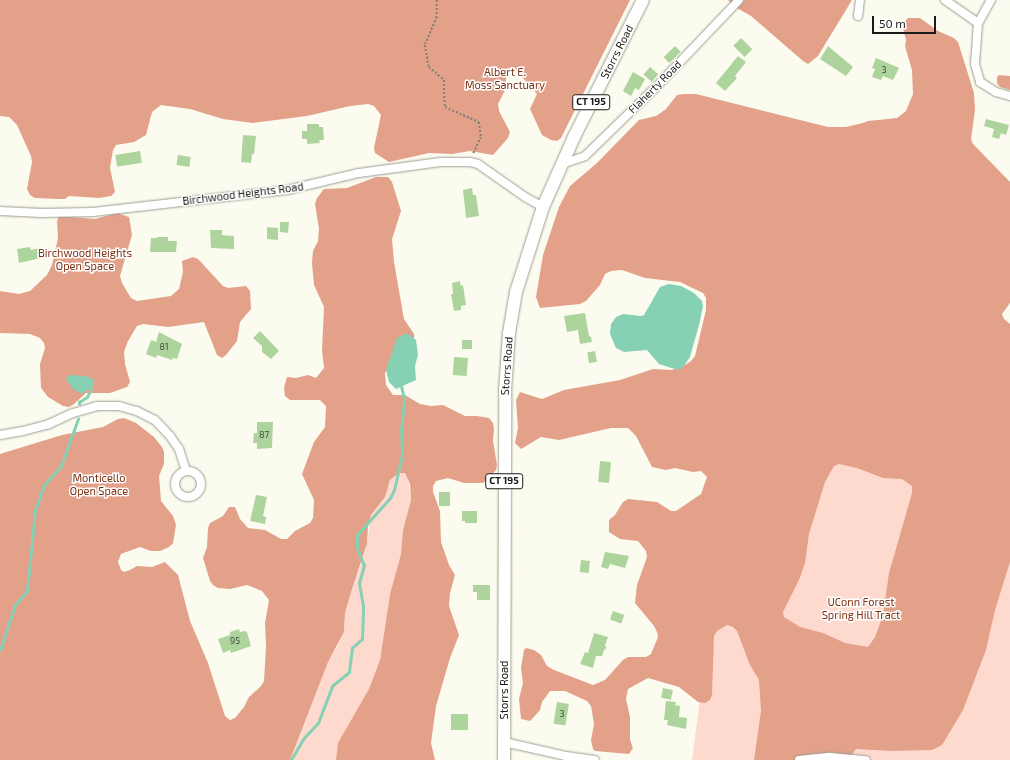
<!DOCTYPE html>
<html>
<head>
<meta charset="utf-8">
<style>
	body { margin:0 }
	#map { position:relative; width:1010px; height:760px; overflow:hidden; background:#fcfbef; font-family:"Exo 2",sans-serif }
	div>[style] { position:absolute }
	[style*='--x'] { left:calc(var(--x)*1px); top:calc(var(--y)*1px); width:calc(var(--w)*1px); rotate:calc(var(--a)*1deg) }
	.green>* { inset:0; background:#fedace }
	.forest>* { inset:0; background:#e3a18a }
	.water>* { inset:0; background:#86d0b4 }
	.stream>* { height:2.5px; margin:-1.25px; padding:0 1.25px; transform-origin:1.25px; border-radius:1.25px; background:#86d0b4 }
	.building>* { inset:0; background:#aed49d; transform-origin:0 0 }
	.path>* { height:1.5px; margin-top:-0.75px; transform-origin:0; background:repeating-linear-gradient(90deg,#818078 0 2px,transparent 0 4px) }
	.roads { filter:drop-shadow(0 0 1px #9e9d92) drop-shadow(0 0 1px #9e9d92) }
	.minor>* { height:8px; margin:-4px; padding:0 4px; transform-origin:4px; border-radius:4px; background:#fff }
	.minor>.ring { margin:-4px; padding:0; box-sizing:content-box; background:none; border:8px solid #fff; border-radius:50% }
	.primary>* { height:12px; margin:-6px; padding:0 6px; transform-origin:6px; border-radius:6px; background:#fff }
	span { translate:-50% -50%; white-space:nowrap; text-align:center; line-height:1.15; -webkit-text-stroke:3px #fff; paint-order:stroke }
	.number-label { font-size:9px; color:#404838 }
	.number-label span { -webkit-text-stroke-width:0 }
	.shield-label span { padding:1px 3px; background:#fff; border:1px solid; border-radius:3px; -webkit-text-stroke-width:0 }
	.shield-label { font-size:10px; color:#1b1a16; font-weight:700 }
	.street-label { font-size:11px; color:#1b1a16 }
	.park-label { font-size:11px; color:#7d3012 }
	.scale { position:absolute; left:872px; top:16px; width:64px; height:18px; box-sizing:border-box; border:2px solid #1b1a16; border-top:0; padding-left:5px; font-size:12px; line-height:14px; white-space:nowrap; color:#1b1a16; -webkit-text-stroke:3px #fff; paint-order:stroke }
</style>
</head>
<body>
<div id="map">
	<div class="green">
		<i style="clip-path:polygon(1010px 354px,1010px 760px,692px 760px,701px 691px,761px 428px)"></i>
		<i style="clip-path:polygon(399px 473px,405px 473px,408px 478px,411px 500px,403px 530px,401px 554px,390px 594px,380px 660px,369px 689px,363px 760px,265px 760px,337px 647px,345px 626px,345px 613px,352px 589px,366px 550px,371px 515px,385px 497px,390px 480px)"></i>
	</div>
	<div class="forest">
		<i style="clip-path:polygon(0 0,630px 0,561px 138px,557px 141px,551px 140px,542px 135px,530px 109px,537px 94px,515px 69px,509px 71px,506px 76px,506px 88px,498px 104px,499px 111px,510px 132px,508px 138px,493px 155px,470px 151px,452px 154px,429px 153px,389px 162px,375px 153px,374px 148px,381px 115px,374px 106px,368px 104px,350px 106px,307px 116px,253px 123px,223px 119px,190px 109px,161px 105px,152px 112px,146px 135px,134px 142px,116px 145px,113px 150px,110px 168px,115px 192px,111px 196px,99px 198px,69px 196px,65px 199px,59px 199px,35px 198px,30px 195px,27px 189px,32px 162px,31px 156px,17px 125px,9px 117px,0 116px)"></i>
		<i style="clip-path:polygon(728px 0,852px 0,818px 56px,808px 64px,803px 61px,751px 16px,735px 7px)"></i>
		<i style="clip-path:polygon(evenodd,908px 18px,920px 18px,938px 31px,954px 38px,958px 42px,974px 93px,975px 110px,971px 139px,973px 144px,1010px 182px,1010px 303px,1002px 314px,1004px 319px,1010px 324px,1010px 562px,995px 610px,986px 650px,963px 710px,942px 745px,932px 750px,891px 751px,856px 749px,851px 756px,851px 760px,754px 760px,761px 711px,759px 680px,750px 665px,737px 631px,733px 627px,727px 625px,717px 631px,714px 636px,712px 695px,710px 700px,705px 703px,698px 702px,679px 687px,648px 678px,628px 689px,626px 699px,630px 717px,630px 740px,633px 748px,629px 754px,595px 751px,593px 749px,591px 740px,594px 724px,591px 706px,587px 701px,565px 691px,550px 691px,542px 702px,540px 710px,532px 719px,530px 721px,521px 719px,519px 699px,523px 683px,521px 668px,524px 650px,526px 648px,534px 650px,541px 655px,547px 666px,554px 670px,593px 685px,605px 680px,623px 660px,628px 657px,646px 657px,651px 654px,658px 637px,657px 632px,654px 626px,635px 603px,637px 585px,647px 557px,646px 551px,638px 541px,620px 539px,609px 532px,609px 520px,615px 515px,623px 502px,628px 499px,657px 502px,671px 511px,676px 511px,701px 494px,707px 477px,701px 471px,693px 472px,675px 468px,666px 470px,652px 467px,636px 436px,628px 428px,611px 428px,559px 440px,541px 437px,521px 449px,515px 443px,518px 428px,516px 400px,520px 392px,542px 399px,564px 390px,620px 380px,653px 369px,671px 370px,682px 367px,691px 361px,695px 356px,706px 310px,706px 298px,703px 293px,680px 282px,645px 278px,622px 270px,611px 271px,605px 274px,600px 285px,586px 301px,580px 304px,540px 308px,536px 297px,543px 255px,559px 207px,570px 186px,597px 163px,635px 124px,639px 120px,656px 116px,666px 109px,677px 95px,684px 94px,696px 94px,828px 127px,846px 127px,863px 123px,868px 121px,897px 118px,906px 111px,913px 94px,912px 70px,905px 46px,906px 40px,903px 28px,904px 22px,908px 18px,839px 464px,857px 468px,883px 478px,902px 479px,912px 486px,912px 493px,889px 573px,883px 615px,875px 637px,868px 647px,845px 643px,823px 633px,800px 627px,784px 617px,783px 612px,799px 580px,805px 563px,809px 534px,825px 482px,834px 466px,839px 464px)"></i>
		<i style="clip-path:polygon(999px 75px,1010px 76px,1010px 90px,1000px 87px,997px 83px,997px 77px)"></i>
		<i style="clip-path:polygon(376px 177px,388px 177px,392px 182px,401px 211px,392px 239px,394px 262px,404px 319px,414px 334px,414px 340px,398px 347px,385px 373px,386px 385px,393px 395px,405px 395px,420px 404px,431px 406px,443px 405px,465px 416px,477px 416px,489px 418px,493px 423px,494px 429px,493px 441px,497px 465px,496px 470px,488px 479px,483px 483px,464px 483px,448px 478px,436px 481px,433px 486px,433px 492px,440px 511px,441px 542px,449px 565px,455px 575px,450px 593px,449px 606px,459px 635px,450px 658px,436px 706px,431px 743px,435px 760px,336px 760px,338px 743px,369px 689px,380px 660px,390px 594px,401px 554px,403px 530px,411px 500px,410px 484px,405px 473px,399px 473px,390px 480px,385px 497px,371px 515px,368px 527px,367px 544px,352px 589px,345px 613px,344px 632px,328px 662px,290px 760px,0 760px,0 454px,62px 435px,103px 427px,118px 419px,124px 418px,136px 423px,154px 437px,162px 447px,164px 452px,164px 464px,159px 476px,161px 501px,173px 516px,176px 525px,173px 543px,169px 547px,160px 551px,151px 551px,140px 547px,121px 554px,118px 562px,121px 570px,124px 572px,130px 570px,137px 566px,152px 567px,165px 562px,178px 575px,190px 621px,208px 663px,225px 716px,230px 720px,235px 718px,244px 707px,249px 697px,261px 686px,264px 681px,266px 646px,265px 623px,269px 600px,262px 591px,247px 585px,230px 589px,218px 588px,213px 585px,210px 581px,203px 558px,207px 547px,208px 528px,210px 523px,223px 516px,229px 507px,235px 507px,240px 519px,248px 528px,265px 530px,281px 539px,287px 539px,295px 531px,310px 523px,313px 518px,314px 500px,302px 474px,314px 442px,325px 427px,326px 406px,320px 400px,290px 400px,285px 396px,284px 388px,287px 377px,296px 378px,308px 375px,316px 378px,324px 368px,322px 351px,324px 307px,314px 285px,312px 263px,313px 251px,318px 241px,319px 229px,315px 204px,317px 198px,324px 189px,347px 188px)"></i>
		<i style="clip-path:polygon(117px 213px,129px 217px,132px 235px,120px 276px,122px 283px,131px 298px,137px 301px,171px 296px,179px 289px,183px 272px,182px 261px,193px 257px,198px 259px,223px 286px,228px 288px,246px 286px,250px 291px,251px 309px,240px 322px,237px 341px,226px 355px,222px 358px,217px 355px,204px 322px,168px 327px,143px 324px,137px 326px,128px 341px,124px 352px,125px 364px,130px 382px,127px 387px,110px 393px,86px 393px,74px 404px,69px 407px,63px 406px,48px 397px,41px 388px,40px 364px,45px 348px,44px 343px,40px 338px,30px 334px,0 333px,0 291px,19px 294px,30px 291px,47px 275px,52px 265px,58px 238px,57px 221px,59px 216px,95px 219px)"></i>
	</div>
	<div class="water">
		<i style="clip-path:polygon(669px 284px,681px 286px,694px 293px,702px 301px,703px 306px,699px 325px,690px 357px,684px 366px,678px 370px,659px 364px,647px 350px,624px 352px,616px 348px,610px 334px,611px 324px,616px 317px,623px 314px,641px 316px,644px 315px,660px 287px)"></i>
		<i style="clip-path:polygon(407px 333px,416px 340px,418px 355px,415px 366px,416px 380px,396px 389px,389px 382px,386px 370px,397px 338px)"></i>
		<i style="clip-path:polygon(69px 375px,85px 376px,93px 379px,93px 386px,82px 394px,73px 389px,66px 379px)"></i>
	</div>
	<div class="stream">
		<i style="--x:79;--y:404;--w:2;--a:-90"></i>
		<i style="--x:79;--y:402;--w:9;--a:-32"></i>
		<i style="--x:87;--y:397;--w:9;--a:-63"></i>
		<i style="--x:0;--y:650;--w:47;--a:-71.6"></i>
		<i style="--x:15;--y:605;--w:18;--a:-49"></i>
		<i style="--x:27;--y:591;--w:80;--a:-84.3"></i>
		<i style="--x:35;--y:511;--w:28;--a:-71"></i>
		<i style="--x:44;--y:485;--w:25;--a:-48"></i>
		<i style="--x:61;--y:466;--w:50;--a:-70.1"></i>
		<i style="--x:291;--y:760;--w:24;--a:-60"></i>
		<i style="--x:303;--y:739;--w:22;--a:-47"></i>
		<i style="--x:318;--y:723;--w:40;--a:-69"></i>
		<i style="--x:332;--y:686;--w:22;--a:-39"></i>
		<i style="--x:349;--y:672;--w:24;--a:-83"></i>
		<i style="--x:352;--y:648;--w:13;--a:-42"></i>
		<i style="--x:362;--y:639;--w:33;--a:-88"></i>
		<i style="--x:363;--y:606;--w:23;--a:-100"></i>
		<i style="--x:359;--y:583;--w:18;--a:-74"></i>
		<i style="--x:364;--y:566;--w:19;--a:-111"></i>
		<i style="--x:357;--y:548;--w:13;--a:-90"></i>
		<i style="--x:357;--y:535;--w:50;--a:-48.3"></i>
		<i style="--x:390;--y:498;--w:9;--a:-63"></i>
		<i style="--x:394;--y:490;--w:35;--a:-77"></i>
		<i style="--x:402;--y:456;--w:26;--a:-92"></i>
		<i style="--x:401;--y:430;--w:31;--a:-84"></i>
		<i style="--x:404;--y:399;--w:13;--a:-103"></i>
	</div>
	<div class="building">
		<i style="left:741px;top:38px;width:16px;height:11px;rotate:45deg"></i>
		<i style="left:675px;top:46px;width:8px;height:16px;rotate:45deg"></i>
		<i style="clip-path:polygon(828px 46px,853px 67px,846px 76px,820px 59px)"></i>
		<i style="clip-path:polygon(738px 56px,746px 62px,735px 76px,737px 78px,725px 91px,716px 83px)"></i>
		<i style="clip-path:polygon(876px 58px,899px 68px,893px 80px,883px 76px,881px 80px,872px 77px,875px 69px,872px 68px)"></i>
		<i style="left:650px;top:67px;width:11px;height:10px;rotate:41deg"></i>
		<i style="clip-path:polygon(633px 72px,645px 79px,639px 90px,635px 88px,631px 96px,623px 91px)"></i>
		<i style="clip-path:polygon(986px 119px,1009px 125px,1006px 135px,1001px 133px,999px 139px,992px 137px,994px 129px,984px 126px)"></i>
		<i style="clip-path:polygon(307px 124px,319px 124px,319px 127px,323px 127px,324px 140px,319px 140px,320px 143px,307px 144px,307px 139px,302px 139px,302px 131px,307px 131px)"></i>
		<i style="clip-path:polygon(243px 135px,256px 136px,254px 154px,252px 154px,251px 163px,241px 162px)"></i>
		<i style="left:140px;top:151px;width:12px;height:25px;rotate:81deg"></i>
		<i style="left:178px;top:155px;width:13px;height:10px;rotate:9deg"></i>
		<i style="clip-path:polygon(472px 188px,473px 195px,476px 195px,479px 216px,466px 218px,463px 190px)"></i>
		<i style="clip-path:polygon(280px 222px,289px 222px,288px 233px,280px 232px)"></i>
		<i style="clip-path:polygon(267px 227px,278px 228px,278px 240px,267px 239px)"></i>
		<i style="clip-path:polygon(210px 230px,222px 230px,222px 235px,234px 236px,234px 249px,211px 248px)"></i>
		<i style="clip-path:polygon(157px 237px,168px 237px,168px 241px,177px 241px,176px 252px,150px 252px,151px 238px,157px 238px)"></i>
		<i style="clip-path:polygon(30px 247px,31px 250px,40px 248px,41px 258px,19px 263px,17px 249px)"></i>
		<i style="clip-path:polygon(460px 281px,461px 286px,463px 285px,466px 305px,461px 306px,461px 310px,454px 311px,451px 294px,453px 294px,452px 283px)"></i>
		<i style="clip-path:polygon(585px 313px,589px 336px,591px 337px,592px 342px,580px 344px,578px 330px,567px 332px,564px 316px)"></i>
		<i style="clip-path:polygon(260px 331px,279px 351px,271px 359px,262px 352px,262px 346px,253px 338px)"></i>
		<i style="clip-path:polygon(159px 332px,182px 344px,177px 359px,173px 358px,172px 360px,157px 355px,156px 358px,146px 354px,151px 340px,156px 342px)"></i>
		<i style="left:462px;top:340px;width:10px;height:9px"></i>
		<i style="left:595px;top:351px;width:11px;height:8px;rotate:80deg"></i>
		<i style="left:454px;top:357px;width:14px;height:18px;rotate:4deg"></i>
		<i style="clip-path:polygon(257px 422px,273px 422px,272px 448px,257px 449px,257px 443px,253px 443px,254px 433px,257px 433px)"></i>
		<i style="left:600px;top:461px;width:11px;height:21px;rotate:5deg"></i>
		<i style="left:439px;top:492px;width:11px;height:14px"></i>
		<i style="clip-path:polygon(256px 495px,267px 497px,263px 516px,266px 517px,265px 524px,250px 521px)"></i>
		<i style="clip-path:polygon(462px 511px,477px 511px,477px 523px,465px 523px,465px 521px,462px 521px)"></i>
		<i style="clip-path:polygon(605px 552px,629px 556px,625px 568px,610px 564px,608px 569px,601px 567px)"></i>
		<i style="left:581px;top:560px;width:9px;height:12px;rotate:6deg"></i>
		<i style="clip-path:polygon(473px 585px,490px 585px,490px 600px,477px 600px,477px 592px,473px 592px)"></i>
		<i style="left:613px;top:611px;width:12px;height:9px;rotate:20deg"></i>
		<i style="clip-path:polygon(239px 629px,240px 632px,244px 631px,247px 632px,251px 646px,231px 653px,230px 650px,223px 653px,218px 639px,230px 635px,230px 632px)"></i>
		<i style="clip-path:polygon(594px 633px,608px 637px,605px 646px,607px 648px,604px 650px,602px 656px,596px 656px,593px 668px,580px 664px,585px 652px,588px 653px)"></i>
		<i style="left:663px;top:688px;width:10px;height:10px;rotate:11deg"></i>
		<i style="clip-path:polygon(666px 701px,676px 702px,675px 705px,680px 706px,679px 717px,687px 718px,686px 729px,667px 725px,668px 720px,664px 720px)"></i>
		<i style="left:557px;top:702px;width:12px;height:22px;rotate:9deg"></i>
		<i style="left:451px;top:714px;width:17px;height:16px"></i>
	</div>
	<div class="path">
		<i style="--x:437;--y:0;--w:17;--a:90"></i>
		<i style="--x:437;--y:17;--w:30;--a:113"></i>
		<i style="--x:425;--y:45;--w:22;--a:80"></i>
		<i style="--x:429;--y:67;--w:20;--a:41"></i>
		<i style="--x:444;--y:80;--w:27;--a:88"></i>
		<i style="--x:445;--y:107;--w:37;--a:24"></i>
		<i style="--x:479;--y:122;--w:15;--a:82"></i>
		<i style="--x:481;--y:137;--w:20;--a:114"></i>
	</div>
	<div class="roads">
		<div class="minor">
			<i style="--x:945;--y:0;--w:40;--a:34.9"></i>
			<i style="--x:991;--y:0;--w:26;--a:119"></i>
			<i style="--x:978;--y:23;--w:41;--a:94.2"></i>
			<i style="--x:975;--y:64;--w:19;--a:74"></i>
			<i style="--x:980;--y:82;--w:19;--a:32"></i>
			<i style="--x:996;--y:92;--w:15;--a:16"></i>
			<i style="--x:858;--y:16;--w:16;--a:-83"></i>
			<i style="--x:562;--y:164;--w:24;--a:-19"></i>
			<i style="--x:585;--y:156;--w:99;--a:-44.2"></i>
			<i style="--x:656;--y:87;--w:120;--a:-46.3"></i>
			<i style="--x:0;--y:211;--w:42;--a:2.7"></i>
			<i style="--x:42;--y:213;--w:51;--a:-1.1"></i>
			<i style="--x:93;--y:212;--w:195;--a:-6.5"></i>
			<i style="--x:287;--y:190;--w:74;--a:-13.3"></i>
			<i style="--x:359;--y:173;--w:82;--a:-7.7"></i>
			<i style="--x:440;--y:162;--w:30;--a:0"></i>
			<i style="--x:470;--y:162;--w:8;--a:14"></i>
			<i style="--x:478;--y:164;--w:57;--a:35.1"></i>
			<i style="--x:525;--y:197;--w:21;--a:29"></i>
			<i style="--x:0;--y:435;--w:23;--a:-10"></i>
			<i style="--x:23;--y:431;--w:27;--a:-15"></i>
			<i style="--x:49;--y:424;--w:26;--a:-25"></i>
			<i style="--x:73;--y:413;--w:25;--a:-16"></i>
			<i style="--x:97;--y:406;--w:22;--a:0"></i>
			<i style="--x:119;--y:406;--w:19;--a:16"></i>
			<i style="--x:137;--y:411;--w:20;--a:27"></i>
			<i style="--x:155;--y:420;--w:22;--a:47"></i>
			<i style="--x:170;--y:436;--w:16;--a:55"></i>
			<i style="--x:179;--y:449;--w:22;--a:72"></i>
			<i class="ring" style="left:175px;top:471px;width:18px;height:18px"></i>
			<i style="--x:504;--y:742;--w:64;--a:12.7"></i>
			<i style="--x:566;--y:756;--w:29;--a:8"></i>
			<i style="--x:799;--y:760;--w:31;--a:-6"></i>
			<i style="--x:830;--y:757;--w:36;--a:5"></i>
		</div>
		<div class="primary">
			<i style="--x:504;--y:760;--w:369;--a:-89.8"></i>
			<i style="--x:505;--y:391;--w:58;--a:-86.1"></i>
			<i style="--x:509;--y:333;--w:42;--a:-80.3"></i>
			<i style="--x:516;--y:292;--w:89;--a:-72.4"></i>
			<i style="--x:543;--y:207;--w:77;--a:-66.1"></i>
			<i style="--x:574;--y:137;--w:153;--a:-63.3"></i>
		</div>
	</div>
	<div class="number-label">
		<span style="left:884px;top:70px">3</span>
		<span style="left:164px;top:347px">81</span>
		<span style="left:264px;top:435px">87</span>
		<span style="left:235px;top:641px">95</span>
		<span style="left:562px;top:714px">3</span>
	</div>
	<div class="shield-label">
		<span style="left:591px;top:102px">CT 195</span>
		<span style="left:504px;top:481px">CT 195</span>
	</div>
	<div class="street-label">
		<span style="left:617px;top:52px;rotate:-63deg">Storrs Road</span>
		<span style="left:655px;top:87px;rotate:-45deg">Flaherty Road</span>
		<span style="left:243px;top:194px;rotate:-7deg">Birchwood Heights Road</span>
		<span style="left:507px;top:366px;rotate:-86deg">Storrs Road</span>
		<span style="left:504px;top:690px;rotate:-90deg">Storrs Road</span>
	</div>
	<div class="park-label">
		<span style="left:505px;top:79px">Albert E.<br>Moss Sanctuary</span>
		<span style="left:85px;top:260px">Birchwood Heights<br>Open Space</span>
		<span style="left:99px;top:485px">Monticello<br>Open Space</span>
		<span style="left:861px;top:609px">UConn Forest<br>Spring Hill Tract</span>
	</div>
	<div class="scale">50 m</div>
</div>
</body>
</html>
